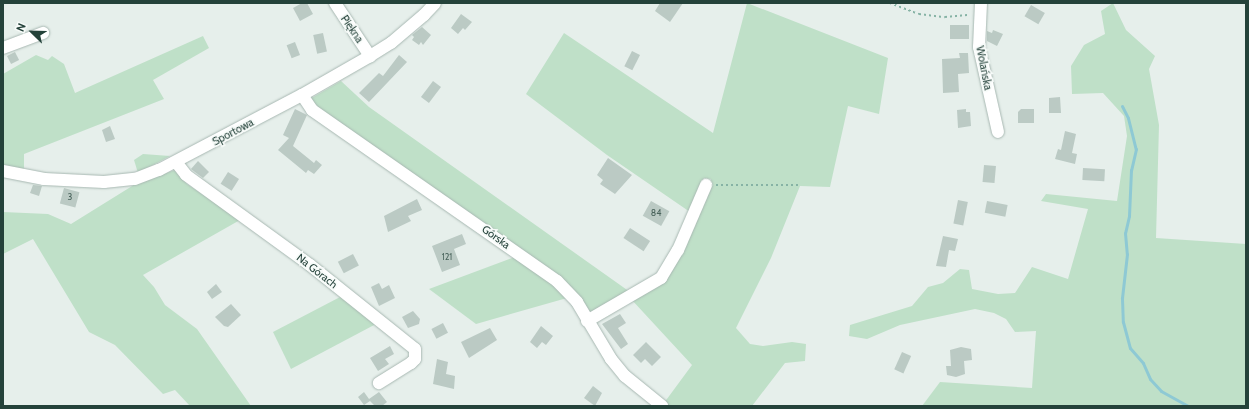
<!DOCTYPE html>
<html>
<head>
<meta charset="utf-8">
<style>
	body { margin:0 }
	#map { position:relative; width:1249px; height:409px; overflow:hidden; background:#e6efeb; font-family:Cabin,sans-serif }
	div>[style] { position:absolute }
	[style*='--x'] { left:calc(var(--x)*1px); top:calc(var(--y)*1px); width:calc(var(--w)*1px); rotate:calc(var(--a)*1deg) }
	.green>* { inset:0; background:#bfe0c8 }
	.stream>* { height:3px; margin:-1.5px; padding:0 1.5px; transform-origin:1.5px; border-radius:1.5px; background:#8ec9d4 }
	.building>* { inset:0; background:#bbcac4; transform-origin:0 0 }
	.path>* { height:1.5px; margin-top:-0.75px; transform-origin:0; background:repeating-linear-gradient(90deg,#86b3a5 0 2px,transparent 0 5px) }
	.roads { filter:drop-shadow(0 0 1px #a8b8b2) drop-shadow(0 0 1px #a8b8b2) }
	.minor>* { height:12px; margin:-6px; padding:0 6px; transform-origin:6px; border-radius:6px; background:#fff }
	span { translate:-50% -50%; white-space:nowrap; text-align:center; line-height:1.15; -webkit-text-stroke:3.5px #f7fbf9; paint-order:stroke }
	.number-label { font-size:9px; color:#4a645c }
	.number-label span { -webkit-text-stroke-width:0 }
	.street-label { font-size:11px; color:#24423a }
	.frame { position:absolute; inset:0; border:4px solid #24423a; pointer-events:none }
	.north { position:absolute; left:12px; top:12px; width:40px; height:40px; -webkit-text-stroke:3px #f7fbf9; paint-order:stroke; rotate:293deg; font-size:11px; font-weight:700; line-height:16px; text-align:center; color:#24423a }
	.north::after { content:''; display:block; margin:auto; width:14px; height:18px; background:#24423a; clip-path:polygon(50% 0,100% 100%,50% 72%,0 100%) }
</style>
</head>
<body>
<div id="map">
	<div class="green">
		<i style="clip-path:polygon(747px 3px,888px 58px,879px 114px,848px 106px,830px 187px,800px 186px,771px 258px,736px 328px,750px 344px,763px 346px,792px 342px,806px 344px,805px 361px,785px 363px,752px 406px,667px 406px,664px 403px,692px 365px,631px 299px,667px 276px,694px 224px,711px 179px,704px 178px,690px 212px,607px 155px,526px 94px,564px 33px,713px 133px)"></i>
		<i style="clip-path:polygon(1113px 3px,1126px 30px,1155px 56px,1149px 69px,1159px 125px,1156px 238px,1246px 244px,1246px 406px,922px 406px,940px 382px,1032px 388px,1036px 331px,1015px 332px,1006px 319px,994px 313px,975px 309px,900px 325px,867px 339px,849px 336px,850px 325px,912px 306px,928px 287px,943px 283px,960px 269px,969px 270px,972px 289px,998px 294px,1015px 293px,1032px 267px,1068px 279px,1088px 209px,1041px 201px,1046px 194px,1117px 201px,1127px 136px,1124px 116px,1103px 93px,1072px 94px,1071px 66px,1084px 45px,1105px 34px,1101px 11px)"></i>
		<i style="clip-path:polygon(203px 36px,209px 48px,153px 80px,164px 99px,24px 154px,24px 171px,3px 168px,3px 74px,36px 55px,48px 60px,52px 56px,64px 64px,75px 93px)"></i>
		<i style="clip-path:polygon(341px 81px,369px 107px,630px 292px,595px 312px,587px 311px,577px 294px,313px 106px,310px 99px)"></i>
		<i style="clip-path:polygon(143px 154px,170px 156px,138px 173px,134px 160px)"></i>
		<i style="clip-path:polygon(175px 170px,187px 184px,240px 220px,143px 275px,154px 287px,165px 305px,197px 329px,251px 406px,190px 406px,175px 390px,163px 394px,115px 345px,89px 332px,33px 239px,3px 254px,3px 212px,48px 214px,71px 224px,137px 183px)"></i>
		<i style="clip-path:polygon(515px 257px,548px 279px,567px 298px,476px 324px,429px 289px)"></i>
		<i style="clip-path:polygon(342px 296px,376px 324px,291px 369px,273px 332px)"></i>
	</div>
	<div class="stream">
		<i style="--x:1122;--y:106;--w:13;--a:63"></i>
		<i style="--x:1128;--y:118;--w:32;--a:76"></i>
		<i style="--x:1136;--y:149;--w:22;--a:103"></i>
		<i style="--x:1131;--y:170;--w:46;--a:92.5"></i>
		<i style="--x:1129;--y:216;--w:17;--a:103"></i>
		<i style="--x:1125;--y:233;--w:21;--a:85"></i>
		<i style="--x:1127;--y:254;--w:44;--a:96.5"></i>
		<i style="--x:1122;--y:298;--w:24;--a:88"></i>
		<i style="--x:1123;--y:322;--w:27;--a:75"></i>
		<i style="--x:1130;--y:348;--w:20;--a:49"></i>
		<i style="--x:1143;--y:363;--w:17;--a:66"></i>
		<i style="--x:1150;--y:379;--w:16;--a:47"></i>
		<i style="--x:1161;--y:391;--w:31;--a:29"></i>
	</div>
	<div class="building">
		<i style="clip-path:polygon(302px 3px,307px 3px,313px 14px,300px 21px,293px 8px)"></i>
		<i style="clip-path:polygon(660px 3px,683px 3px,670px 22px,655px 11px)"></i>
		<i style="left:1031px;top:5px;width:16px;height:13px;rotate:30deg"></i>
		<i style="clip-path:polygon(461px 14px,472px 22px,465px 30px,463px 28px,458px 34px,451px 28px)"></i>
		<i style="left:950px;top:25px;width:19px;height:14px"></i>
		<i style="clip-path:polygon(422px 27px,431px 35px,423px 45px,421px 42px,419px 45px,412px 40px,414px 37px,412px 35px)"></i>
		<i style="clip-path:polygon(993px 30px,1003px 34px,997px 46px,987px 41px,987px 31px,992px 33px)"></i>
		<i style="left:323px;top:33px;width:19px;height:10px;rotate:78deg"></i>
		<i style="left:295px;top:42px;width:14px;height:9px;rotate:69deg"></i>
		<i style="left:632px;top:51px;width:9px;height:17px;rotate:27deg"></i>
		<i style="left:15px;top:52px;width:9px;height:9px;rotate:63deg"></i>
		<i style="clip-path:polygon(959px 53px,968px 53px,969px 73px,958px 74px,959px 92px,943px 93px,942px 59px,960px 58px)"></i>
		<i style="clip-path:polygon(399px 55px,407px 62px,369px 102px,359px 93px,379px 73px,383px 76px)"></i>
		<i style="left:433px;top:81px;width:10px;height:20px;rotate:37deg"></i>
		<i style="clip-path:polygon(1060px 97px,1061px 113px,1049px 113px,1049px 98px)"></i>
		<i style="clip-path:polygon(295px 109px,307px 115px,293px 146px,314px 163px,316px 160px,322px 165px,314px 174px,308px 170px,306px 173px,278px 150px,289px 138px,283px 135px)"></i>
		<i style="clip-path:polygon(966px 109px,966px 112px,970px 112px,971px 126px,958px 128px,957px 110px)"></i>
		<i style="clip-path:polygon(1021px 109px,1034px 109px,1034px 123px,1018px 123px,1018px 112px)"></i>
		<i style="clip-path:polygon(110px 126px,115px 139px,106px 142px,102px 130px)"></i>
		<i style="clip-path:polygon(1065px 131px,1076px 134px,1072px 153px,1077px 154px,1075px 164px,1055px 159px,1058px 149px,1061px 150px)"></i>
		<i style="clip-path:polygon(608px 158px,632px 175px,615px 194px,600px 184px,603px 180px,597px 175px)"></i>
		<i style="clip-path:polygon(198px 161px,209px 172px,203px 178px,191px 169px)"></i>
		<i style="left:984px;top:165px;width:12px;height:17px;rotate:5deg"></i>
		<i style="left:1083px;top:168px;width:22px;height:12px;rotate:3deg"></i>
		<i style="left:228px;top:172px;width:13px;height:14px;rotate:32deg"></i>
		<i style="clip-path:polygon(33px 185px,42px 186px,39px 196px,30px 193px)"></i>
		<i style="left:64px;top:188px;width:16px;height:16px;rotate:15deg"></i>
		<i style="clip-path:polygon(417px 199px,422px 210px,408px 216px,411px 221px,388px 232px,384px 216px)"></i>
		<i style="left:958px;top:200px;width:10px;height:24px;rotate:11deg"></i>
		<i style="left:651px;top:201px;width:21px;height:17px;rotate:29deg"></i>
		<i style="left:987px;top:201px;width:21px;height:12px;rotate:11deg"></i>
		<i style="left:630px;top:228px;width:24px;height:12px;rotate:33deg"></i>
		<i style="clip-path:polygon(462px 234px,466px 244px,454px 249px,460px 265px,442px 272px,432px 246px)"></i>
		<i style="clip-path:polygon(943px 236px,958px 239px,955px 251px,949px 250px,946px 267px,936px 266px)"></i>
		<i style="left:353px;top:254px;width:13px;height:17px;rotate:63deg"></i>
		<i style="clip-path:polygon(379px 283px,382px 289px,389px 285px,395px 298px,379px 306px,371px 287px)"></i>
		<i style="clip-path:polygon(216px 284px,222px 292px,212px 299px,207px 292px)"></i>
		<i style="clip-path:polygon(231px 304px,241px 315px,228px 327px,224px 326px,215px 317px)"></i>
		<i style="clip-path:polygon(413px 311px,420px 319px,419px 324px,408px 328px,402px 317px)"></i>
		<i style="clip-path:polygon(620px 314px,626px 323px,618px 328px,628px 344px,621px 349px,602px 324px)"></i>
		<i style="left:443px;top:323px;width:11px;height:13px;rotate:63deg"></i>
		<i style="clip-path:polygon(541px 326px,553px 336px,546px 345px,542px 342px,537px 348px,530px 342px)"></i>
		<i style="clip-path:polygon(490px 328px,497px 340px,469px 358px,461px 342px)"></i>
		<i style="clip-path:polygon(646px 342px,661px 357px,652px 366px,645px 359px,641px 363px,633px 355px)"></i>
		<i style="clip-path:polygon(390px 346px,394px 354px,385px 359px,389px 364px,378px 371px,370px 358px)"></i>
		<i style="clip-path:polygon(961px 347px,971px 349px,972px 360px,964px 361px,965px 374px,956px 377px,947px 375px,946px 366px,951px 366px,950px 350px)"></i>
		<i style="left:902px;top:352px;width:10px;height:19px;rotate:24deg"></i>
		<i style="clip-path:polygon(437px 359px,448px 362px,446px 374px,455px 376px,454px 389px,433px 384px)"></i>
		<i style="clip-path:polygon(593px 386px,602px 393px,595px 406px,584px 398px)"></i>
		<i style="clip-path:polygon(364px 392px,369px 399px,379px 392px,387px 402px,382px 406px,375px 406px,370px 401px,364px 405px,358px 397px)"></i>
	</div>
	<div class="path">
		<i style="--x:890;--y:3;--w:31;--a:21"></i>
		<i style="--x:919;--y:14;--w:26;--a:7"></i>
		<i style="--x:945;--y:17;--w:25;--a:-5"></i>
		<i style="--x:716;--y:185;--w:84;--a:0"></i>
	</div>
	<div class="roads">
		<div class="minor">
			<i style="--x:335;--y:3;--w:64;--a:56.6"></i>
			<i style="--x:981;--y:3;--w:44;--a:92.6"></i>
			<i style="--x:979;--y:47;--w:87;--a:77.4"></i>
			<i style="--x:3;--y:48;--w:43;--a:-20.6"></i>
			<i style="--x:302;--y:95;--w:18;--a:56"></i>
			<i style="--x:312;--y:110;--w:299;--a:34.9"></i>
			<i style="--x:557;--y:281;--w:29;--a:46"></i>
			<i style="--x:577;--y:302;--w:66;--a:59.2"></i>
			<i style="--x:611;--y:359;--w:22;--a:51"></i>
			<i style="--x:625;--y:376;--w:48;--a:39"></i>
			<i style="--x:176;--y:162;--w:16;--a:52"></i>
			<i style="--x:186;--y:175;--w:153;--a:36"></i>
			<i style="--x:310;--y:265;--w:134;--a:38.7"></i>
			<i style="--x:415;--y:349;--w:10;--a:90"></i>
			<i style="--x:415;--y:359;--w:6;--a:135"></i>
			<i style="--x:411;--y:363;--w:38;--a:148"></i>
			<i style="--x:3;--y:171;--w:42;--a:11"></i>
			<i style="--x:44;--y:179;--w:60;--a:2.9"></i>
			<i style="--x:104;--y:182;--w:31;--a:-6"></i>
			<i style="--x:135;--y:179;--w:26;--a:-21"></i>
			<i style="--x:159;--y:170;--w:161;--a:-27.7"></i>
			<i style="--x:302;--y:95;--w:78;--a:-29.8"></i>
			<i style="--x:370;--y:56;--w:25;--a:-32"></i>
			<i style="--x:391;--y:43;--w:43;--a:-40.3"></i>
			<i style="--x:424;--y:15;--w:16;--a:-47"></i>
			<i style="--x:587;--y:321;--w:86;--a:-30.2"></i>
			<i style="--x:661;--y:278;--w:33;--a:-59"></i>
			<i style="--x:678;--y:250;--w:71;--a:-66.7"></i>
		</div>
	</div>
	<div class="number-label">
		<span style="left:70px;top:197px">3</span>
		<span style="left:656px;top:213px">84</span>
		<span style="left:447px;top:257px">121</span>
	</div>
	<div class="street-label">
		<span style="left:352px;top:29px;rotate:56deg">Piękna</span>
		<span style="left:984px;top:68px;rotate:79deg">Wolańska</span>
		<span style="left:233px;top:132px;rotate:-28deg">Sportowa</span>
		<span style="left:496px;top:237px;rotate:36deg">Górska</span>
		<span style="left:317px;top:271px;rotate:38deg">Na Górach</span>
	</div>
	<div class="frame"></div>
	<div class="north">N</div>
</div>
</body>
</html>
